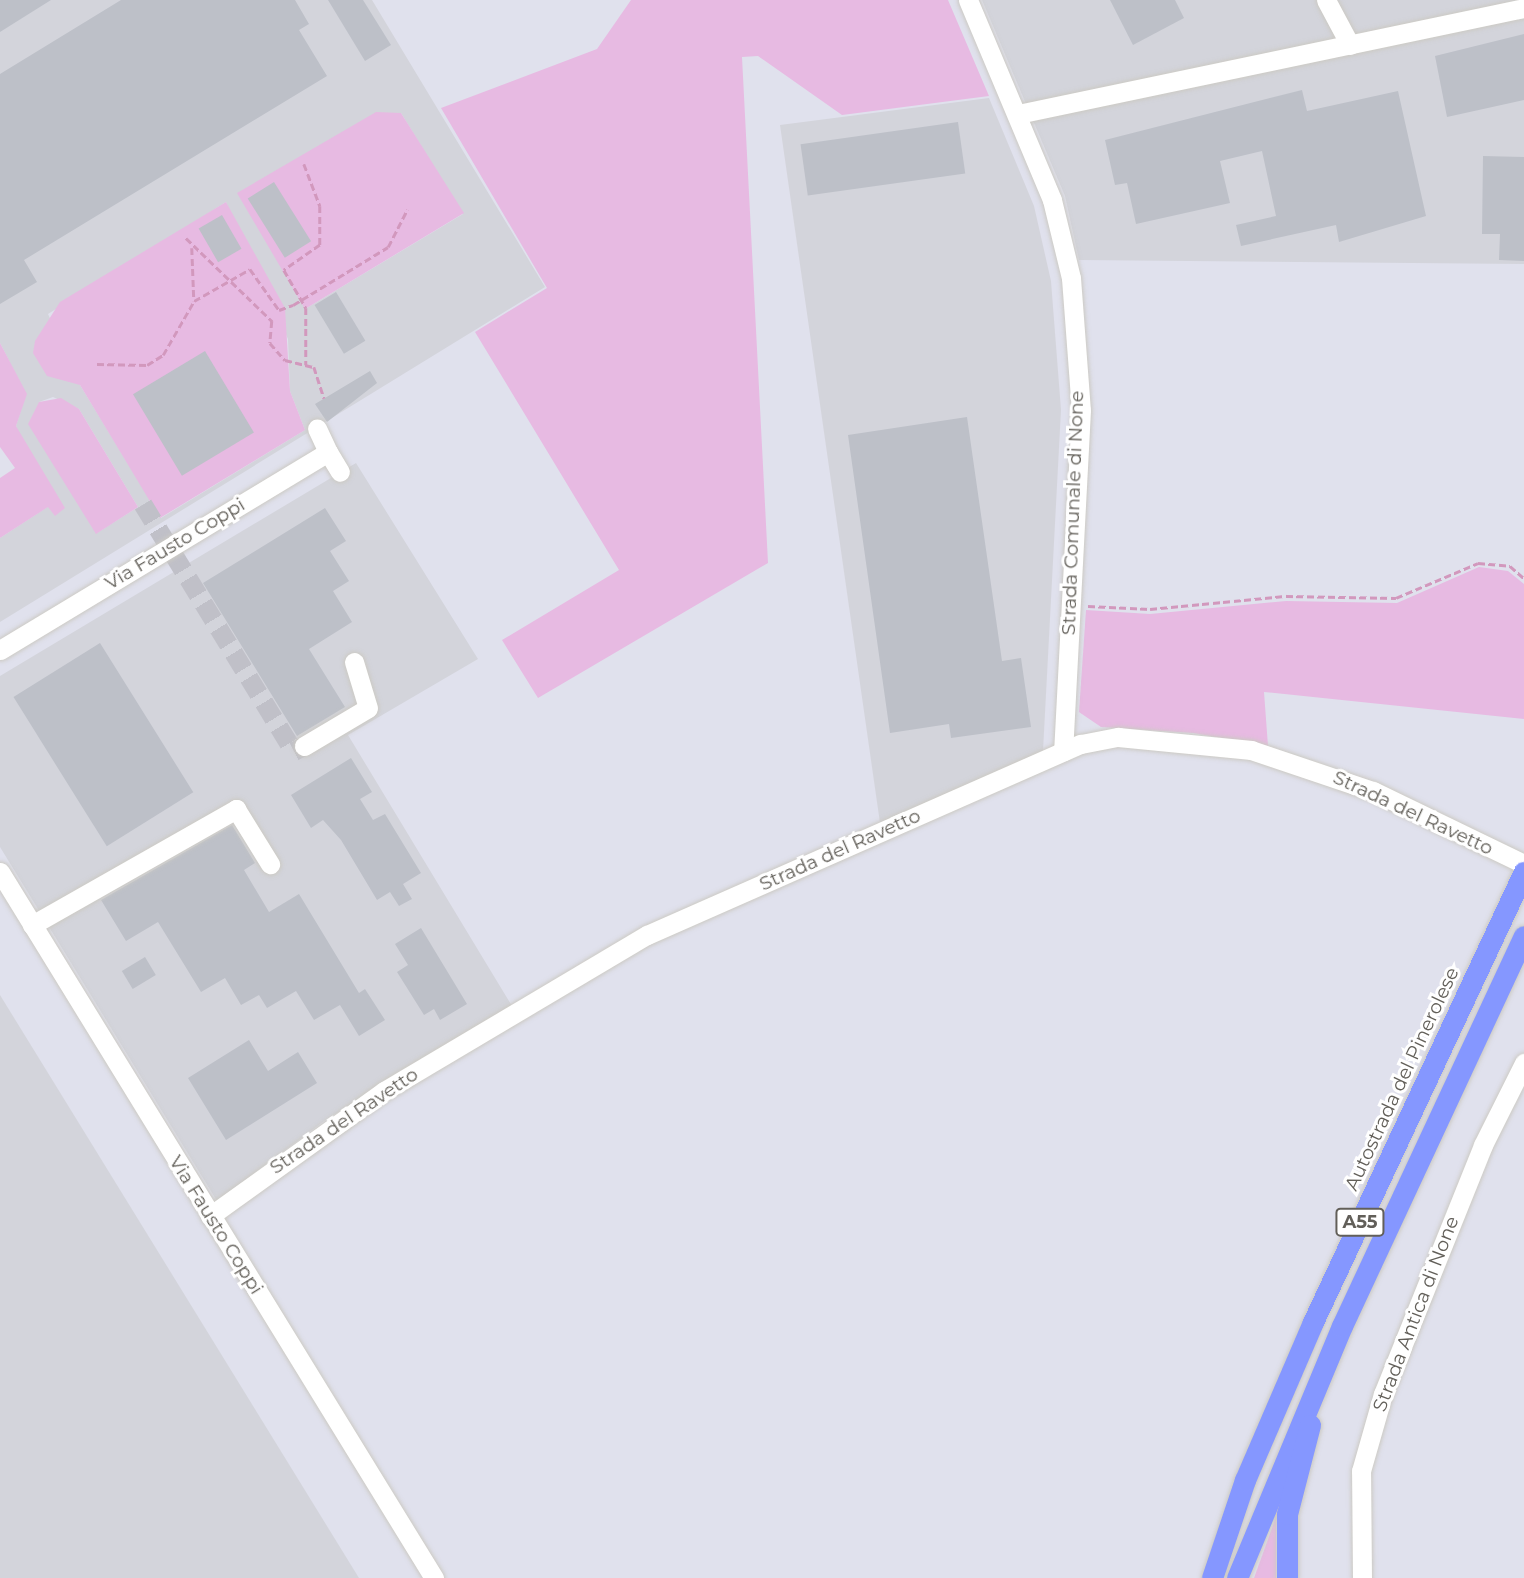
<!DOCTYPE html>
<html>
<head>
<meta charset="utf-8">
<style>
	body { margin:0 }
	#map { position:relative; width:1524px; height:1578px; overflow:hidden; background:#e0e1ed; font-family:Montserrat,sans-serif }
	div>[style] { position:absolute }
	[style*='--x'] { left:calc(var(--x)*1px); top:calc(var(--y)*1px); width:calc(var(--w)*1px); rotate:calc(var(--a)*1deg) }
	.industrial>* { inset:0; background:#d3d4db }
	.green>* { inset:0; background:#e7bae2 }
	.building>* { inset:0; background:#bdc0c8; transform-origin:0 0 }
	.minor-tunnel>* { height:19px; margin-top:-9.5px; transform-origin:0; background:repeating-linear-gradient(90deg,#c0c0c8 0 19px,transparent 0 29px) }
	.path>* { height:2.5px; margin-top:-1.25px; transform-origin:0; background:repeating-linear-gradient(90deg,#d298bd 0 7px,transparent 0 10.5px) }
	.roads { filter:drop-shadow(0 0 2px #cccac4) drop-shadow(0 0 2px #cccac4) }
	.minor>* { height:19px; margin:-9.5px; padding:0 9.5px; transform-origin:9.5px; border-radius:9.5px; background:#fff }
	.highway>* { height:21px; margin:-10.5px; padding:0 10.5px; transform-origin:10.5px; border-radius:10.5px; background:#8597ff }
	span { translate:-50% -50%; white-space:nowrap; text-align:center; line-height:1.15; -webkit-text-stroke:6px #fff; paint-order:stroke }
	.shield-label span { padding:2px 5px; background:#fff; border:2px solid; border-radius:5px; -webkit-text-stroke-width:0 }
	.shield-label { font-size:18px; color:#625f59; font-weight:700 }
	.street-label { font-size:19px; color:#625f59 }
</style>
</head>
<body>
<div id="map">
	<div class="industrial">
		<i style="clip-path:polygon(evenodd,0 0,372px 0,545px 287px,0 622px,0 538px,49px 506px,16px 426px,26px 394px,0 343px,0 0,401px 113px,463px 214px,305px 309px,401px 113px,0 0,226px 202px,288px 339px,290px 391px,305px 430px,161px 518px,80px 385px,48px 314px,226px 202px,0 0,53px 397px,79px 409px,138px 507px,97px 533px,39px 402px,53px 397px)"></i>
		<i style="clip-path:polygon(982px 0,1524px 0,1524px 264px,1079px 260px,1065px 196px)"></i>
		<i style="clip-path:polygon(989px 98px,1034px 206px,1051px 281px,1061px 410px,1043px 751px,880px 823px,780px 125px)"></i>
		<i style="clip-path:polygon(356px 463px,478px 659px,348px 735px,512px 1006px,324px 1121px,217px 1201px,0 847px,0 676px)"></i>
		<i style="clip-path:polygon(0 995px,359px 1578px,0 1578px)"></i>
	</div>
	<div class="green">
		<i style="clip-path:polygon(631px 0,948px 0,989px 96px,842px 115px,758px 56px,742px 57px,768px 563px,538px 698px,502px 640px,619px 570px,475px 332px,547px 288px,441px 108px,597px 49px)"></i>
		<i style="clip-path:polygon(376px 112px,401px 113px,464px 213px,305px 309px,237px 193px)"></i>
		<i style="clip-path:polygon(226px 202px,285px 308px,290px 391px,305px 430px,160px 518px,80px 385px,47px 376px,33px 353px,35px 341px,60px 302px)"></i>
		<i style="clip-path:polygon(0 343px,27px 394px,16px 426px,65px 508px,55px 516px,48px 507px,0 538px,0 478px,15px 468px,0 447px)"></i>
		<i style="clip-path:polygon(61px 398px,79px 409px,138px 507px,96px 534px,28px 424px,39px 402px)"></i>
		<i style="clip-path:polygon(1479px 567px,1508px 571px,1524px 584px,1524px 719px,1264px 692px,1268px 746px,1193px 733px,1101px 727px,1079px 712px,1086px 610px,1150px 614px,1286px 601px,1397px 603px)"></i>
		<i style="clip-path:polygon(1276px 1517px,1276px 1578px,1254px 1578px)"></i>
	</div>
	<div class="building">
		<i style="clip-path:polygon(0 0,51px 0,0 32px)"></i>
		<i style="clip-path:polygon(121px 0,295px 0,309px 24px,299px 30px,327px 76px,24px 260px,37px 282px,0 304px,0 74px)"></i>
		<i style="clip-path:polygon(328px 0,363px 0,391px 45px,365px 61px)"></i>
		<i style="clip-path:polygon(1110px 0,1175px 0,1184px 18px,1133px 45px)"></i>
		<i style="clip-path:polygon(1524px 34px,1524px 100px,1447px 117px,1435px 56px)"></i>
		<i style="clip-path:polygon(1302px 90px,1307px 111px,1398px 91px,1426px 216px,1339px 242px,1336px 225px,1241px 246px,1236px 225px,1276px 216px,1262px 151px,1220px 161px,1230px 203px,1136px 224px,1127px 183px,1115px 185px,1105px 140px)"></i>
		<i style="left:958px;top:122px;width:52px;height:159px;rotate:82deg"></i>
		<i style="clip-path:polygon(1483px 156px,1524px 157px,1524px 261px,1499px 260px,1500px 234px,1482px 234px)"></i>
		<i style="left:274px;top:182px;width:70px;height:31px;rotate:58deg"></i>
		<i style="left:222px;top:215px;width:39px;height:27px;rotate:60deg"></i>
		<i style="left:336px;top:292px;width:57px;height:25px;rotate:59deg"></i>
		<i style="left:205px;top:351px;width:95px;height:84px;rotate:59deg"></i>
		<i style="clip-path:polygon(370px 371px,377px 383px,327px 422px,315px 404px)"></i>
		<i style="clip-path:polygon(967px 417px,1002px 661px,1021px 658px,1031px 727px,951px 738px,949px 724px,890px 733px,848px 435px)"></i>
		<i style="clip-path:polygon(325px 508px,346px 541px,330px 551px,349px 581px,333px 591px,352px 622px,309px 649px,345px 707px,297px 736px,203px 583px)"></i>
		<i style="left:100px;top:643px;width:176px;height:102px;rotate:58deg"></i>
		<i style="clip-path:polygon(351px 758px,372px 792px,360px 799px,373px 820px,385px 814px,421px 873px,403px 884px,412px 899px,399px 906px,390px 892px,377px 900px,341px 840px,323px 820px,311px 828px,291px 795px)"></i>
		<i style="clip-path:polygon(232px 825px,255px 863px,244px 870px,269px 912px,299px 894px,359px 993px,365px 989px,385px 1020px,359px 1036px,340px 1005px,314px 1020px,296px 991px,267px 1008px,259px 995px,241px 1005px,225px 978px,201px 992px,158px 922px,126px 941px,101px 900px)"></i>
		<i style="clip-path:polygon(421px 928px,467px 1004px,440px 1020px,434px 1009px,424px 1015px,397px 972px,408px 965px,395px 944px)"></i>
		<i style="left:145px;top:957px;width:21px;height:27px;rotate:59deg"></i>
		<i style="clip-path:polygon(249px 1040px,268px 1071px,298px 1052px,317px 1083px,226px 1140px,188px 1078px)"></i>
	</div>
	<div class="minor-tunnel">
		<i style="--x:143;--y:504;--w:289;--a:58.6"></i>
		<i style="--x:294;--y:751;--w:11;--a:-27"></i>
	</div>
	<div class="path">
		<i style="--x:304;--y:164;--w:45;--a:69.1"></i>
		<i style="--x:320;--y:206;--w:39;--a:90"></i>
		<i style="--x:320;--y:245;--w:44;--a:145.2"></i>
		<i style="--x:284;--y:270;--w:44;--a:59.9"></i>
		<i style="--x:306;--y:308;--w:57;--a:90"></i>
		<i style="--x:186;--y:238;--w:120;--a:44"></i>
		<i style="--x:272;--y:321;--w:22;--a:95"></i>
		<i style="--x:270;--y:343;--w:23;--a:49"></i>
		<i style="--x:285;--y:360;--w:30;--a:14"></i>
		<i style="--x:314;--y:367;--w:33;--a:72"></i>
		<i style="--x:192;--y:248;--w:53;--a:87.8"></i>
		<i style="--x:97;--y:364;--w:50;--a:1.1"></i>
		<i style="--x:147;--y:365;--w:19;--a:-32"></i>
		<i style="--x:163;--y:355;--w:62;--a:-60.1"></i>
		<i style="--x:194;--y:301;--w:64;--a:-29.7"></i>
		<i style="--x:250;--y:269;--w:50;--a:54.7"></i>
		<i style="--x:279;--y:310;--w:15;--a:-20"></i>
		<i style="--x:293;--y:305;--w:111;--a:-31.4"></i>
		<i style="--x:388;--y:247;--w:42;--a:-62.8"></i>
		<i style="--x:1088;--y:606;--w:62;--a:2.8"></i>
		<i style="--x:1150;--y:609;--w:137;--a:-5.5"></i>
		<i style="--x:1286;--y:596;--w:110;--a:1"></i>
		<i style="--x:1396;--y:598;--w:89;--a:-23.1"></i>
		<i style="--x:1478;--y:563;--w:32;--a:5"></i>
		<i style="--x:1510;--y:566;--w:18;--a:41"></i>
	</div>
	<div class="roads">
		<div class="minor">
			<i style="--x:968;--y:0;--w:217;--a:67.2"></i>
			<i style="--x:1052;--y:200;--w:80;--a:76.3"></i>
			<i style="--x:1071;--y:278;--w:132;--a:85.7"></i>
			<i style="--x:1081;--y:410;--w:342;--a:93"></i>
			<i style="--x:1326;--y:0;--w:51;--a:61.9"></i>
			<i style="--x:1018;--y:114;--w:517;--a:-11.83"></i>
			<i style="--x:328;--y:452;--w:23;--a:59"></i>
			<i style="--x:0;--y:650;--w:383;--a:-31.1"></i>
			<i style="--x:328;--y:452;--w:26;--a:-115"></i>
			<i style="--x:304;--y:746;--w:74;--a:-30.7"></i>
			<i style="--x:368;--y:708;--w:48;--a:-106.9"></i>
			<i style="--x:0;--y:872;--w:829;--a:58.42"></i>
			<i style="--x:32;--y:925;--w:235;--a:-29.6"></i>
			<i style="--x:236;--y:809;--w:65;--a:58.3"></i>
			<i style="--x:210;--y:1216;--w:214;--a:-35.7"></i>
			<i style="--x:384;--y:1091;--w:306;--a:-30.7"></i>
			<i style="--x:647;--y:935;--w:474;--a:-23.8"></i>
			<i style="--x:1081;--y:744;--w:38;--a:-11"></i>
			<i style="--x:1118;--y:737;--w:134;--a:5.6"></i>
			<i style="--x:1251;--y:750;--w:129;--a:18.6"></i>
			<i style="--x:1373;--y:791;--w:168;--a:25.8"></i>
			<i style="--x:1362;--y:1578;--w:107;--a:-90.5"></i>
			<i style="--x:1361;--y:1471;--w:80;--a:-74.1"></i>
			<i style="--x:1383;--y:1394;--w:268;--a:-68.1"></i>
			<i style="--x:1483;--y:1145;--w:92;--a:-63.4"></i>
		</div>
		<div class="highway">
			<i style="--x:1212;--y:1578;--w:103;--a:-71.4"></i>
			<i style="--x:1245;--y:1480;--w:172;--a:-66.7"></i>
			<i style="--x:1313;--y:1322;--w:497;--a:-64.9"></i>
			<i style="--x:1237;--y:1578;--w:273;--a:-67.4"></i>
			<i style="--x:1342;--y:1326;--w:430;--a:-65"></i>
			<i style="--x:1287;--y:1578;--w:64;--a:-90"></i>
			<i style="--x:1287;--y:1514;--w:92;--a:-75.5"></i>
		</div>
	</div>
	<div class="shield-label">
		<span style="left:1360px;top:1222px">A55</span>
	</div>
	<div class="street-label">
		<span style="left:1073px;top:513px;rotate:-88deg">Strada Comunale di None</span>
		<span style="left:175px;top:544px;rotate:-31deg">Via Fausto Coppi</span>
		<span style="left:1413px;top:813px;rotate:25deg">Strada del Ravetto</span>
		<span style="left:840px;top:850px;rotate:-24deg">Strada del Ravetto</span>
		<span style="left:1402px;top:1079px;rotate:-65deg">Autostrada del Pinerolese</span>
		<span style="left:344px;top:1121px;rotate:-34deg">Strada del Ravetto</span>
		<span style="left:216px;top:1225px;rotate:58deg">Via Fausto Coppi</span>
		<span style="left:1416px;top:1314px;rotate:-69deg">Strada Antica di None</span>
	</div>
</div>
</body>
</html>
